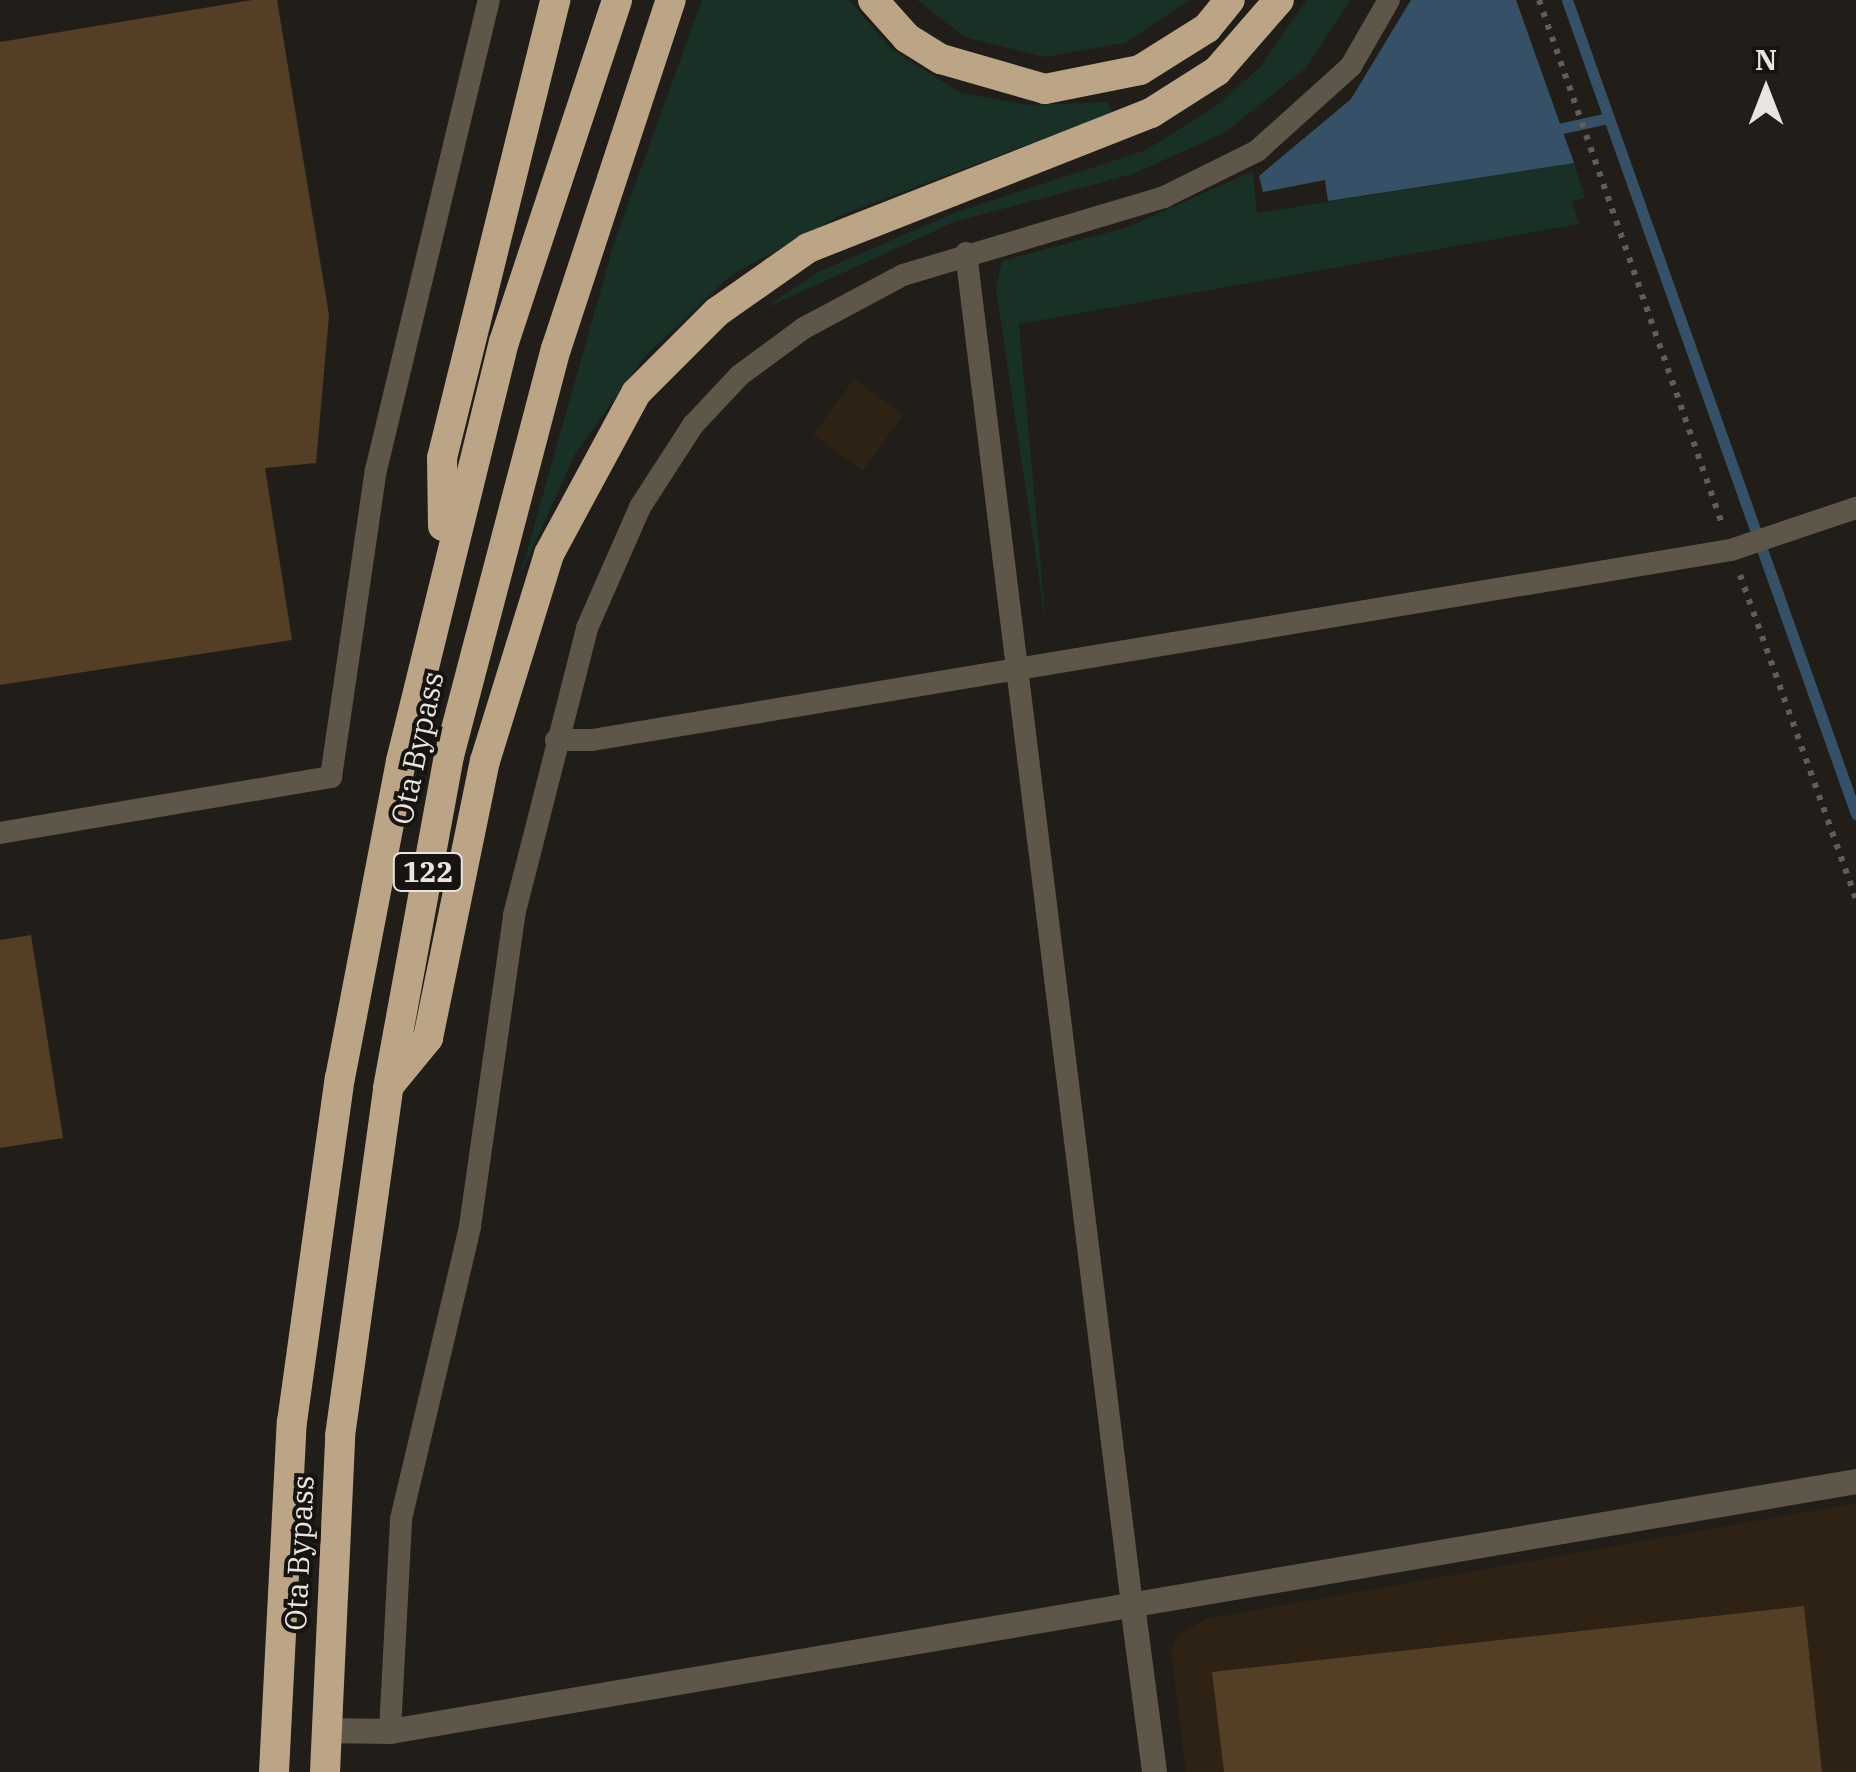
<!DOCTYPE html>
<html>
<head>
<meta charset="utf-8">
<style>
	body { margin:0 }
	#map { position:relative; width:1856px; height:1772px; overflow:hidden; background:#211d19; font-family:"IBM Plex Serif",serif }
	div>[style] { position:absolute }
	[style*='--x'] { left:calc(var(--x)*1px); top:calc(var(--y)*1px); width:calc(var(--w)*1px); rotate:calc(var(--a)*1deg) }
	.industrial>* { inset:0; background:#2e2214; transform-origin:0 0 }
	.green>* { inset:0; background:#193026 }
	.water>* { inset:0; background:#365167 }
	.stream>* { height:11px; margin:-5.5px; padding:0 5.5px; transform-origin:5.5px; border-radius:5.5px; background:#365167 }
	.building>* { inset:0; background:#543e25 }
	.path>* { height:6px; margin-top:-3px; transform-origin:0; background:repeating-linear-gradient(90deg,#615d5a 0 5px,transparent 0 13px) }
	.lane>* { height:22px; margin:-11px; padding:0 11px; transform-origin:11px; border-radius:11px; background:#5f564a }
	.street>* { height:25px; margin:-12.5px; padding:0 12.5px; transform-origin:12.5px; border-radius:12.5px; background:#5f564a }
	.highway>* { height:30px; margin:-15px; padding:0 15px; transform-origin:15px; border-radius:15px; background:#bca587 }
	span { translate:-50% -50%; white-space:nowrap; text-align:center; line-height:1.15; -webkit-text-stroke:8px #171410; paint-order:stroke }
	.shield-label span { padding:2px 8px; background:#171410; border:2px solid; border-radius:8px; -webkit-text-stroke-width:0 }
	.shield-label { font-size:28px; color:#e7e4e2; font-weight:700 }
	.street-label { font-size:30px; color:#e7e4e2 }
	.north { position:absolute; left:1716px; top:40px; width:100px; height:100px; -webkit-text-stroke:8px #171410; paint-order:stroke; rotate:0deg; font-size:28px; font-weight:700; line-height:40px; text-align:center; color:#e7e4e2 }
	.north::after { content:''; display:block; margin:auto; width:35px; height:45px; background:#e7e4e2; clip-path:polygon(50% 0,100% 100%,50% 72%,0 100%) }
</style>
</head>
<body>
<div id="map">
	<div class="industrial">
		<i style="left:854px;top:379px;width:61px;height:69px;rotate:36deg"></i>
		<i style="clip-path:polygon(1856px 1503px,1856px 1772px,1186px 1772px,1171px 1650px,1178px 1635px,1205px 1619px)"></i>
	</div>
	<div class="green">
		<i style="clip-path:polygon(702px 0,849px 0,892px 50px,961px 93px,1030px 105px,1108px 102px,1112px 113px,841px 215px,730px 276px,646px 355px,575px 454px,520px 576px,614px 243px)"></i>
		<i style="clip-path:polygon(917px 0,1190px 0,1125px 43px,1045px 57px,965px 37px)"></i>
		<i style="clip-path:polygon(1307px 0,1350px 0,1306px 68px,1224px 133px,1133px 174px,957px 221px,763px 309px,818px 272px,954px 213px,1146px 150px,1216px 106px,1259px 68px)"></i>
		<i style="clip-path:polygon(1574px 163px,1585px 198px,1572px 201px,1579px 224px,1019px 324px,1046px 625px,996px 289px,1002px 261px,1128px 227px,1253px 171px,1257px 213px)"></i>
	</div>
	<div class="water">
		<i style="clip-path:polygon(1411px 0,1516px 0,1574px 163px,1328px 201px,1325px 180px,1263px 192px,1259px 176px,1351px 99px)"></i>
	</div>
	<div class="stream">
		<i style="--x:1567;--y:0;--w:864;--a:70.45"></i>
		<i style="--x:1549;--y:131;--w:60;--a:-12.4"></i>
	</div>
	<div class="building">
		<i style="clip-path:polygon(252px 0,277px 0,329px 315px,316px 463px,265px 468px,292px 640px,0 685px,0 42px)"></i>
		<i style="clip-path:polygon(31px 935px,63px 1138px,0 1148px,0 940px)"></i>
		<i style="clip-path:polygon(1804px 1606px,1822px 1772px,1224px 1772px,1212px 1672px)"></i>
	</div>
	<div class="path">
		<i style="--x:1539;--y:0;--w:552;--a:70.74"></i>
		<i style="--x:1740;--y:575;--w:344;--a:70.3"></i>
	</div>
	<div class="lane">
		<i style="--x:966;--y:253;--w:1361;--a:83"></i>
		<i style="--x:556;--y:740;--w:36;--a:0"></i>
		<i style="--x:592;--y:740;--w:1155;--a:-9.47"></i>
		<i style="--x:1731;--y:550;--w:132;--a:-18.6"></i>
		<i style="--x:0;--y:833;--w:336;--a:-9.6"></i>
		<i style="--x:331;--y:777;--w:310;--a:-81.7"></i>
		<i style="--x:376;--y:470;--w:483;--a:-76.5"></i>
		<i style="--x:390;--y:1731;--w:212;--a:-87"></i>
		<i style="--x:401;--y:1519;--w:301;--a:-76.7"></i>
		<i style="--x:470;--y:1226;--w:314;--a:-81.9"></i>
		<i style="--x:514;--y:915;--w:296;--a:-75.7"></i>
		<i style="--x:587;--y:628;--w:132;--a:-66.3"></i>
		<i style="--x:640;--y:507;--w:98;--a:-57.1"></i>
		<i style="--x:693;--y:425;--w:69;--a:-46.8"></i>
		<i style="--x:740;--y:375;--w:79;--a:-36.3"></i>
		<i style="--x:804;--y:328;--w:112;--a:-28.2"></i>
		<i style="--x:903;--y:275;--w:272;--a:-16.6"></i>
		<i style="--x:1164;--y:197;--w:104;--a:-26.3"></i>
		<i style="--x:1257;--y:151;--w:127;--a:-42.1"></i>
		<i style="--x:1351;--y:66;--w:76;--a:-60.1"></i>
	</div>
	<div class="street">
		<i style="--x:1132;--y:1604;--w:169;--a:82.5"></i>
		<i style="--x:324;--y:1730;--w:66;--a:0.9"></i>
		<i style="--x:390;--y:1731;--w:1487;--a:-9.68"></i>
	</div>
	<div class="highway">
		<i style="--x:873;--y:0;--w:51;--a:48.2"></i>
		<i style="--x:907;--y:38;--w:40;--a:32"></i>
		<i style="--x:941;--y:59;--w:108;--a:16.1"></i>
		<i style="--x:1045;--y:89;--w:97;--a:-11.3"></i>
		<i style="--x:1140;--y:70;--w:79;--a:-32.1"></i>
		<i style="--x:1207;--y:28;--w:36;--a:-51"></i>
		<i style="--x:443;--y:526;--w:68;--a:-90.8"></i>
		<i style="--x:442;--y:458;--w:472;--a:-76.1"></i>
		<i style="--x:392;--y:1082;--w:57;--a:-50.7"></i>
		<i style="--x:428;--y:1038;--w:283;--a:-78.4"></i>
		<i style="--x:485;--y:761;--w:217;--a:-72.8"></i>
		<i style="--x:549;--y:554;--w:183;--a:-61.6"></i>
		<i style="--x:636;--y:393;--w:115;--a:-45"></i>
		<i style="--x:717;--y:312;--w:111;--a:-35.1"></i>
		<i style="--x:808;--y:248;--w:369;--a:-21.5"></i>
		<i style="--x:1151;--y:113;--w:78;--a:-32.5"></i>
		<i style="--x:1217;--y:71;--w:94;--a:-48.9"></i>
		<i style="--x:274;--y:1772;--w:350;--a:-87.1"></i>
		<i style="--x:292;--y:1422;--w:347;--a:-82.1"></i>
		<i style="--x:340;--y:1078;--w:323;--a:-79.1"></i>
		<i style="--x:401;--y:761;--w:431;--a:-76.2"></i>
		<i style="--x:504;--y:342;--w:360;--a:-71.7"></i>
		<i style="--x:325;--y:1772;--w:336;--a:-87.4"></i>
		<i style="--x:340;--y:1436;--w:351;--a:-82.1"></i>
		<i style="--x:388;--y:1088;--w:338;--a:-79.6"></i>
		<i style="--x:449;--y:756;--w:421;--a:-75.3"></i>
		<i style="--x:556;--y:349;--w:367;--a:-71.8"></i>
	</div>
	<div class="shield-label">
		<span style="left:428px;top:872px">122</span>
	</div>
	<div class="street-label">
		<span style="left:417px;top:748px;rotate:-78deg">Ota Bypass</span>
		<span style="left:299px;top:1553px;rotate:-87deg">Ota Bypass</span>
	</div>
	<div class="north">N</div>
</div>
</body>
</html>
